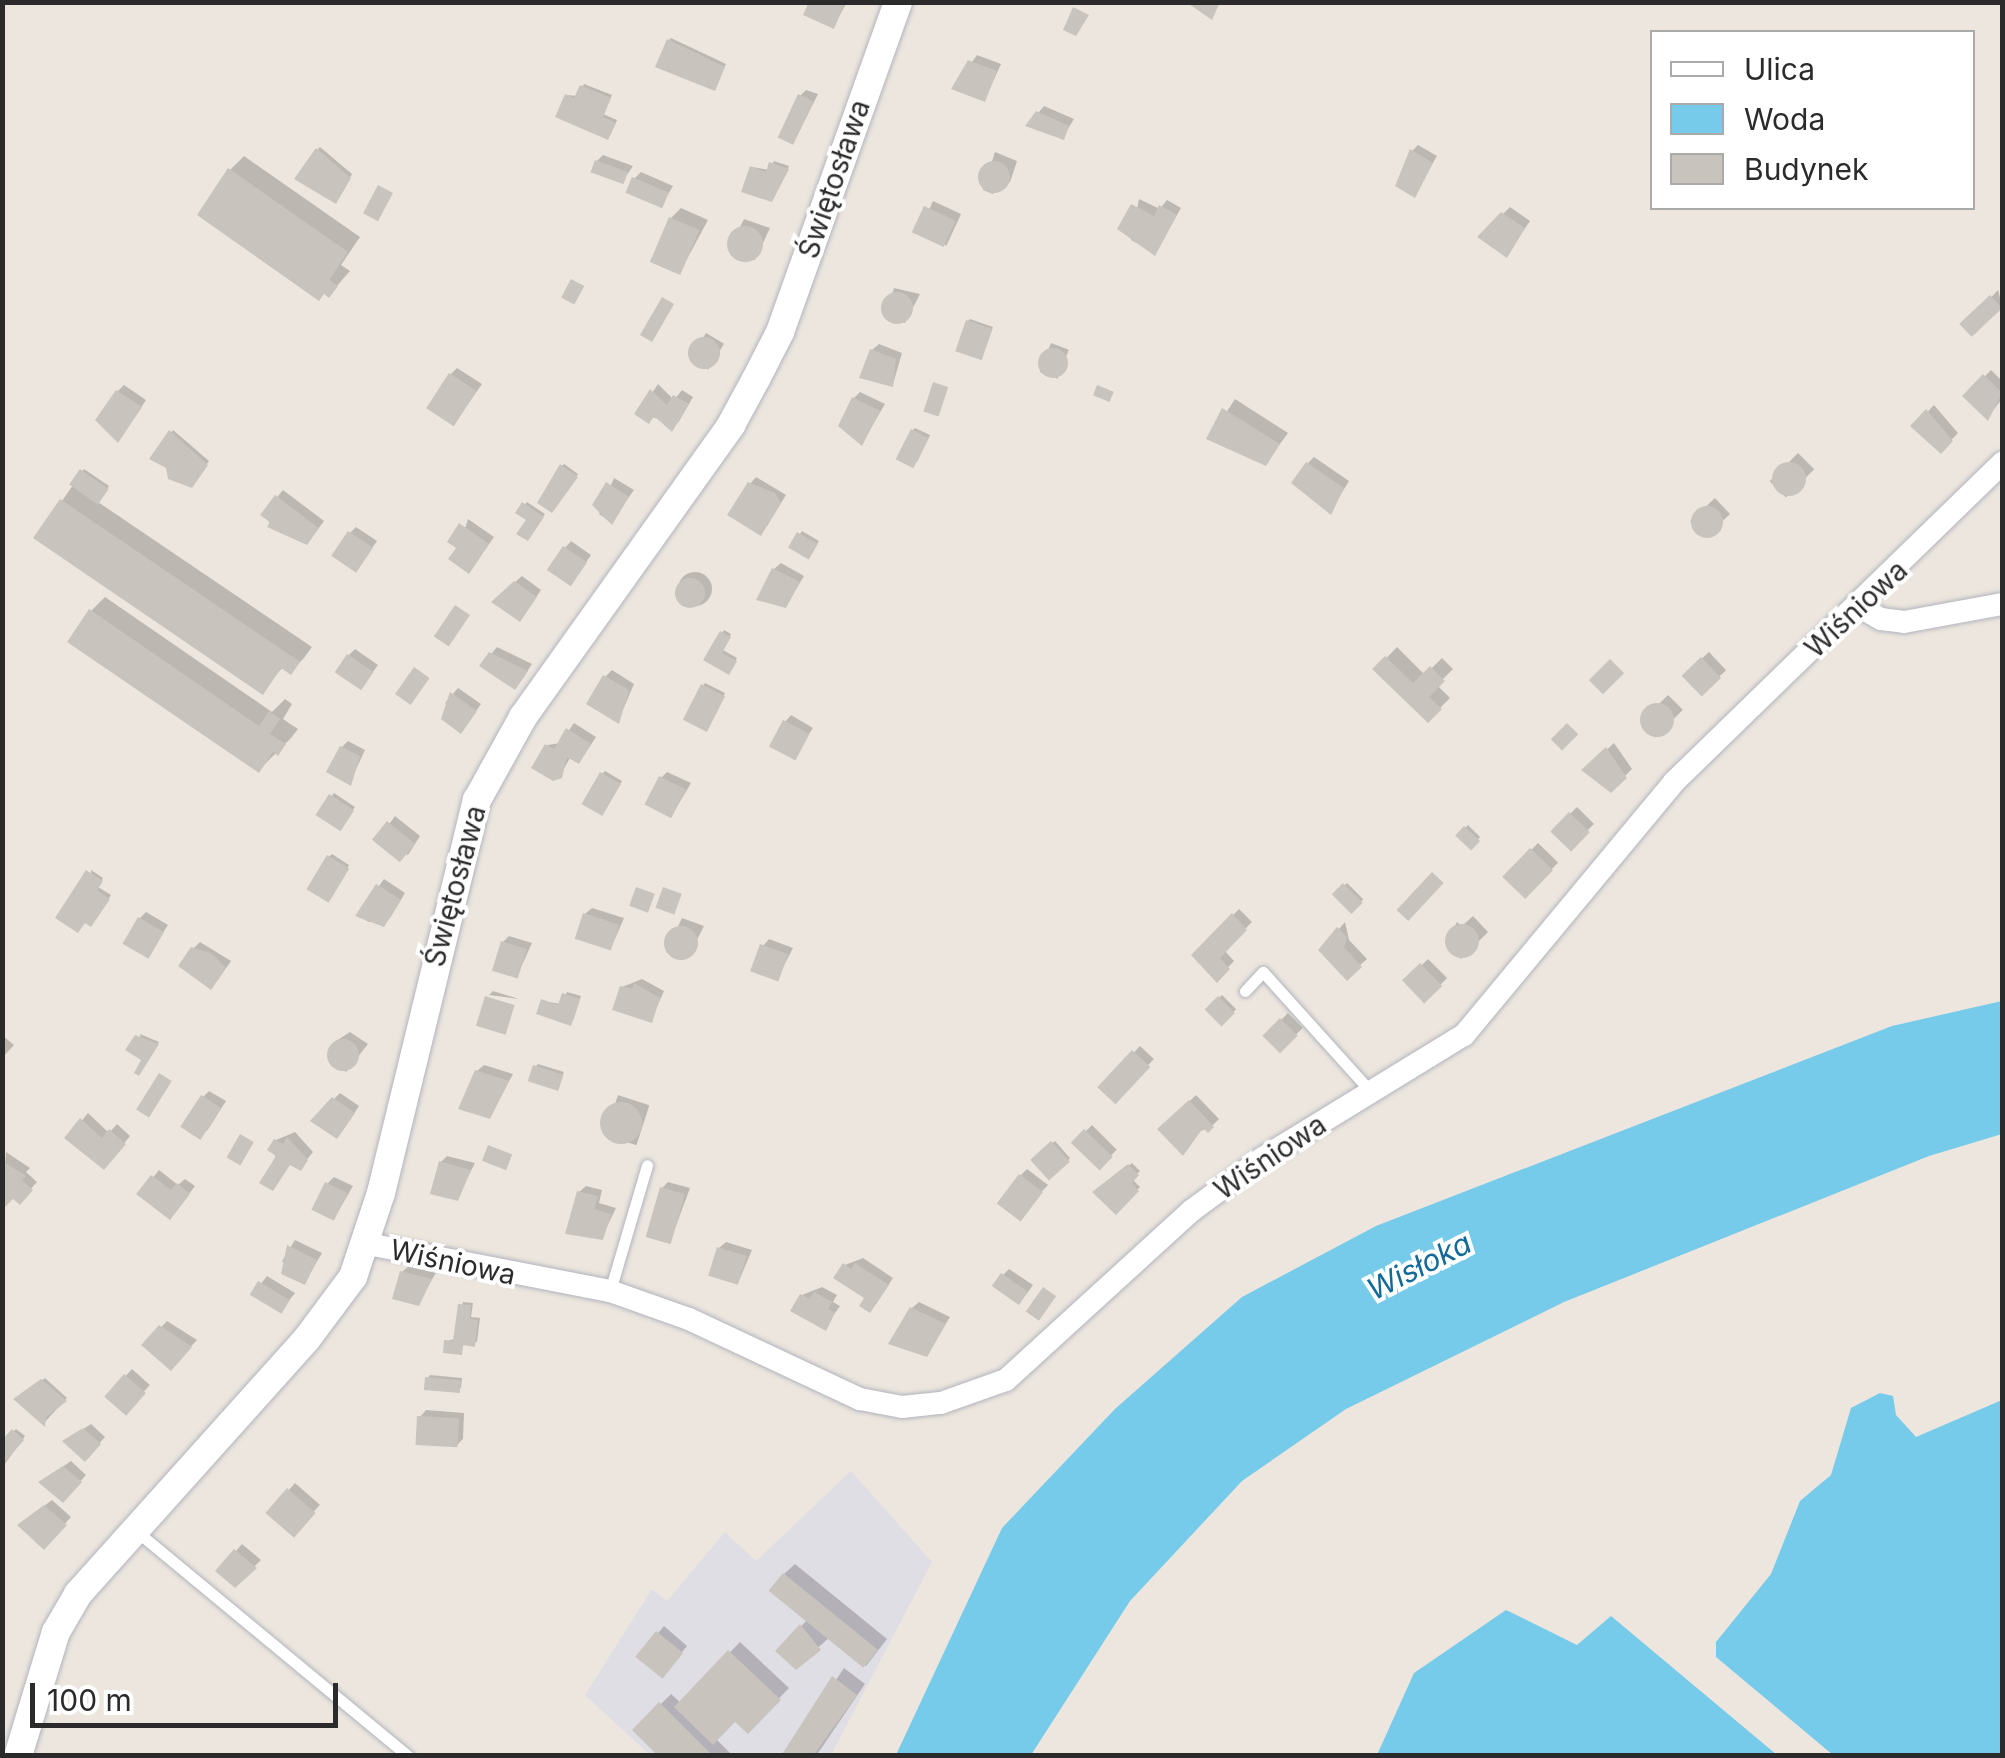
<!DOCTYPE html>
<html>
<head>
<meta charset="utf-8">
<style>
	body { margin:0 }
	#map { position:relative; width:2005px; height:1758px; overflow:hidden; background:#ece6de; font-family:Inter,sans-serif }
	div>[style] { position:absolute }
	[style*='--x'] { left:calc(var(--x)*1px); top:calc(var(--y)*1px); width:calc(var(--w)*1px); rotate:calc(var(--a)*1deg) }
	.industrial>* { inset:0; background:#e0dee5 }
	.water>* { inset:0; background:#76caea }
	.shadow>* { inset:0; background:#0003; transform-origin:0 0 }
	.round { border-radius:50% }
	.building>* { inset:0; background:#c8c4bd; transform-origin:0 0 }
	.roads { filter:drop-shadow(0 0 2px #b2b4be) drop-shadow(0 0 2px #b2b4be) }
	.service>* { height:11px; margin:-5.5px; padding:0 5.5px; transform-origin:5.5px; border-radius:5.5px; background:#fff }
	.minor>* { height:22px; margin:-11px; padding:0 11px; transform-origin:11px; border-radius:11px; background:#fff }
	.tertiary>* { height:28px; margin:-14px; padding:0 14px; transform-origin:14px; border-radius:14px; background:#fff }
	span { translate:-50% -50%; white-space:nowrap; text-align:center; line-height:1.15; -webkit-text-stroke:8px #fff; paint-order:stroke }
	.street-label { font-size:28px; color:#2b2b2b }
	.water-label { font-size:30px; color:#136998; font-style:italic }
	.frame { position:absolute; inset:0; border:5px solid #2b2b2b; pointer-events:none }
	.legend { position:absolute; left:1650px; top:30px; width:325px; height:180px; box-sizing:border-box; background:#fff; border:2px solid #aaa; margin:0; padding:12px 18px; list-style:none; font-size:30px; color:#2b2b2b }
	.legend li { display:flex; align-items:center; gap:20px; height:50px }
	.legend b { width:50px; border:2px solid #aaa }
	.scale { position:absolute; left:30px; top:1683px; width:308px; height:45px; box-sizing:border-box; border:5px solid #2b2b2b; border-top:0; padding-left:12px; font-size:30px; line-height:35px; white-space:nowrap; color:#2b2b2b; -webkit-text-stroke:8px #fff; paint-order:stroke }
</style>
</head>
<body>
<div id="map">
	<div class="industrial">
		<i style="clip-path:polygon(851px 1471px,932px 1562px,831px 1755px,650px 1755px,585px 1695px,652px 1589px,667px 1601px,725px 1532px,756px 1561px)"></i>
	</div>
	<div class="water">
		<i style="clip-path:polygon(2002px 1001px,2002px 1134px,1929px 1156px,1564px 1302px,1346px 1409px,1242px 1481px,1130px 1601px,1031px 1755px,896px 1755px,1002px 1528px,1115px 1409px,1242px 1297px,1376px 1226px,1892px 1026px)"></i>
		<i style="clip-path:polygon(1880px 1393px,1893px 1396px,1896px 1415px,1916px 1437px,2002px 1400px,2002px 1755px,1833px 1755px,1716px 1657px,1716px 1642px,1771px 1574px,1800px 1501px,1831px 1475px,1851px 1408px)"></i>
		<i style="clip-path:polygon(1506px 1610px,1577px 1645px,1611px 1616px,1777px 1755px,1377px 1755px,1414px 1673px)"></i>
	</div>
	<div class="shadow">
		<i style="clip-path:polygon(814px 2px,847px 2px,834px 26px,807px 14px)"></i>
		<i style="clip-path:polygon(671px 38px,726px 64px,716px 85px,669px 40px)"></i>
		<i style="clip-path:polygon(977px 55px,1001px 64px,985px 99px,954px 87px)"></i>
		<i style="clip-path:polygon(584px 84px,612px 95px,603px 114px,617px 120px,610px 135px,567px 95px,577px 96px)"></i>
		<i style="clip-path:polygon(806px 90px,818px 94px,794px 142px,800px 96px)"></i>
		<i style="clip-path:polygon(1044px 106px,1074px 119px,1063px 137px,1028px 125px)"></i>
		<i style="clip-path:polygon(1418px 145px,1437px 156px,1414px 195px,1412px 151px)"></i>
		<i style="clip-path:polygon(320px 147px,352px 174px,338px 198px,318px 149px)"></i>
		<i style="clip-path:polygon(995px 152px,1017px 161px,1010px 182px,993px 194px,983px 190px)"></i>
		<i style="clip-path:polygon(603px 155px,633px 166px,622px 182px,597px 161px)"></i>
		<i style="clip-path:polygon(244px 156px,360px 237px,341px 265px,350px 271px,329px 295px,230px 170px)"></i>
		<i style="clip-path:polygon(774px 161px,789px 166px,774px 197px,752px 167px,769px 170px)"></i>
		<i style="clip-path:polygon(641px 172px,673px 186px,661px 206px,634px 179px)"></i>
		<i style="clip-path:polygon(1139px 199px,1160px 209px,1167px 200px,1181px 208px,1155px 253px,1131px 240px)"></i>
		<i style="left:933px;top:201px;width:31px;height:35px;rotate:25deg"></i>
		<i style="clip-path:polygon(1510px 207px,1530px 221px,1507px 255px,1481px 236px)"></i>
		<i style="clip-path:polygon(681px 208px,708px 220px,680px 272px,671px 218px)"></i>
		<i style="clip-path:polygon(744px 219px,770px 228px,755px 260px,739px 260px,741px 254px,729px 250px)"></i>
		<i style="clip-path:polygon(894px 288px,920px 294px,905px 323px,885px 316px)"></i>
		<i style="clip-path:polygon(1998px 290px,2002px 305px,1975px 334px,1965px 325px)"></i>
		<i style="clip-path:polygon(970px 319px,993px 327px,980px 358px,968px 321px)"></i>
		<i style="left:706px;top:333px;width:21px;height:30px;rotate:31deg"></i>
		<i style="left:1051px;top:343px;width:19px;height:31px;rotate:21deg"></i>
		<i style="clip-path:polygon(879px 344px,902px 353px,893px 384px,872px 350px)"></i>
		<i style="clip-path:polygon(457px 368px,482px 384px,454px 424px,451px 374px)"></i>
		<i style="clip-path:polygon(1991px 370px,2002px 381px,2002px 399px,1988px 417px,1966px 396px)"></i>
		<i style="clip-path:polygon(658px 384px,674px 400px,682px 390px,693px 397px,678px 423px,638px 414px)"></i>
		<i style="clip-path:polygon(124px 385px,146px 400px,124px 433px,118px 391px)"></i>
		<i style="clip-path:polygon(860px 392px,885px 404px,862px 443px,854px 398px)"></i>
		<i style="clip-path:polygon(1235px 399px,1288px 433px,1266px 463px,1210px 438px)"></i>
		<i style="clip-path:polygon(1934px 405px,1958px 433px,1941px 451px,1914px 426px)"></i>
		<i style="clip-path:polygon(915px 428px,930px 435px,917px 462px,913px 430px)"></i>
		<i style="clip-path:polygon(173px 430px,209px 461px,194px 483px,153px 458px)"></i>
		<i style="left:1798px;top:453px;width:23px;height:40px;rotate:45deg"></i>
		<i style="clip-path:polygon(1314px 457px,1349px 481px,1330px 512px,1308px 463px)"></i>
		<i style="clip-path:polygon(564px 464px,578px 474px,554px 508px,562px 466px)"></i>
		<i style="clip-path:polygon(84px 469px,109px 486px,98px 502px,312px 647px,304px 658px,290px 672px,283px 667px,262px 691px,62px 501px)"></i>
		<i style="clip-path:polygon(756px 477px,786px 495px,767px 526px,750px 484px)"></i>
		<i style="clip-path:polygon(614px 478px,634px 490px,611px 522px,599px 514px)"></i>
		<i style="clip-path:polygon(283px 490px,324px 521px,313px 536px,276px 530px,263px 515px)"></i>
		<i style="left:1715px;top:498px;width:22px;height:34px;rotate:47deg"></i>
		<i style="clip-path:polygon(527px 502px,545px 514px,530px 536px,529px 519px,519px 512px)"></i>
		<i style="clip-path:polygon(468px 519px,494px 537px,475px 564px,459px 548px)"></i>
		<i style="clip-path:polygon(356px 527px,377px 541px,362px 562px,350px 533px)"></i>
		<i style="clip-path:polygon(802px 531px,819px 541px,811px 554px,800px 534px)"></i>
		<i style="clip-path:polygon(571px 541px,591px 555px,576px 577px,565px 548px)"></i>
		<i style="clip-path:polygon(781px 563px,804px 576px,786px 606px,774px 569px)"></i>
		<i class="round" style="left:678px;top:572px;width:34px;height:34px"></i>
		<i style="clip-path:polygon(522px 576px,541px 590px,526px 612px,494px 601px)"></i>
		<i style="clip-path:polygon(105px 597px,272px 712px,285px 699px,292px 704px,283px 719px,298px 729px,291px 738px,259px 770px,91px 611px)"></i>
		<i style="clip-path:polygon(724px 630px,731px 634px,723px 650px,737px 658px,731px 669px,707px 659px)"></i>
		<i style="clip-path:polygon(497px 647px,532px 664px,521px 681px,491px 654px)"></i>
		<i style="clip-path:polygon(1397px 647px,1425px 675px,1442px 658px,1453px 669px,1437px 685px,1450px 698px,1428px 720px,1376px 669px)"></i>
		<i style="clip-path:polygon(355px 649px,378px 665px,366px 681px,349px 655px)"></i>
		<i style="left:1709px;top:652px;width:25px;height:35px;rotate:47deg"></i>
		<i style="clip-path:polygon(612px 670px,634px 684px,618px 721px,605px 677px)"></i>
		<i style="clip-path:polygon(705px 683px,725px 693px,709px 726px,703px 686px)"></i>
		<i style="clip-path:polygon(458px 688px,481px 704px,467px 724px,445px 703px)"></i>
		<i style="left:1668px;top:695px;width:21px;height:39px;rotate:45deg"></i>
		<i style="clip-path:polygon(791px 715px,813px 728px,794px 757px,785px 722px)"></i>
		<i style="clip-path:polygon(574px 723px,596px 737px,585px 754px,579px 760px,571px 756px,560px 776px,535px 767px,548px 745px,560px 743px)"></i>
		<i style="clip-path:polygon(348px 741px,365px 750px,350px 782px,342px 747px)"></i>
		<i style="clip-path:polygon(1614px 743px,1632px 769px,1611px 790px,1585px 770px)"></i>
		<i style="clip-path:polygon(605px 771px,622px 781px,605px 810px,602px 774px)"></i>
		<i style="clip-path:polygon(667px 772px,691px 783px,672px 815px,661px 778px)"></i>
		<i style="clip-path:polygon(334px 793px,355px 807px,342px 826px,319px 814px)"></i>
		<i style="left:1577px;top:807px;width:24px;height:33px;rotate:45deg"></i>
		<i style="clip-path:polygon(395px 816px,420px 836px,408px 855px,377px 841px)"></i>
		<i style="left:1468px;top:825px;width:17px;height:14px;rotate:45deg"></i>
		<i style="left:1538px;top:843px;width:28px;height:47px;rotate:44deg"></i>
		<i style="clip-path:polygon(332px 854px,349px 865px,330px 897px,329px 857px)"></i>
		<i style="clip-path:polygon(91px 870px,103px 878px,98px 887px,111px 895px,93px 922px)"></i>
		<i style="clip-path:polygon(384px 879px,405px 893px,390px 918px,369px 922px,358px 916px)"></i>
		<i style="left:1347px;top:883px;width:23px;height:16px;rotate:45deg"></i>
		<i style="clip-path:polygon(592px 908px,624px 918px,611px 948px,585px 914px)"></i>
		<i style="clip-path:polygon(1239px 909px,1252px 922px,1224px 950px,1234px 961px,1217px 979px,1194px 955px)"></i>
		<i style="clip-path:polygon(146px 912px,168px 925px,148px 956px,140px 918px)"></i>
		<i style="clip-path:polygon(1473px 916px,1488px 932px,1461px 959px,1445px 943px,1457px 922px,1462px 926px)"></i>
		<i style="clip-path:polygon(682px 918px,704px 926px,687px 959px,666px 952px)"></i>
		<i style="clip-path:polygon(1345px 922px,1349px 940px,1367px 959px,1347px 977px,1321px 950px)"></i>
		<i style="clip-path:polygon(509px 936px,532px 943px,517px 976px,503px 942px)"></i>
		<i style="clip-path:polygon(769px 939px,793px 948px,778px 977px,763px 946px)"></i>
		<i style="clip-path:polygon(200px 942px,231px 961px,217px 981px,193px 949px)"></i>
		<i style="left:1428px;top:959px;width:27px;height:30px;rotate:45deg"></i>
		<i style="clip-path:polygon(642px 979px,664px 991px,651px 1020px,622px 987px)"></i>
		<i style="clip-path:polygon(493px 991px,519px 999px,489px 995px)"></i>
		<i style="clip-path:polygon(567px 992px,581px 996px,573px 1021px,543px 1001px,561px 1004px)"></i>
		<i style="left:1222px;top:995px;width:20px;height:20px;rotate:45deg"></i>
		<i style="left:1288px;top:1013px;width:21px;height:33px;rotate:45deg"></i>
		<i style="clip-path:polygon(350px 1032px,368px 1044px,346px 1072px,328px 1060px,333px 1043px)"></i>
		<i style="clip-path:polygon(140px 1034px,159px 1042px,141px 1071px,145px 1060px)"></i>
		<i style="clip-path:polygon(2px 1035px,14px 1045px,2px 1058px)"></i>
		<i style="left:1140px;top:1046px;width:19px;height:57px;rotate:43deg"></i>
		<i style="clip-path:polygon(538px 1064px,564px 1072px,557px 1088px,536px 1066px)"></i>
		<i style="clip-path:polygon(484px 1065px,513px 1074px,490px 1117px,477px 1071px)"></i>
		<i style="clip-path:polygon(209px 1091px,226px 1101px,207px 1131px,203px 1097px)"></i>
		<i style="clip-path:polygon(340px 1093px,359px 1106px,343px 1130px,314px 1120px)"></i>
		<i style="left:618px;top:1095px;width:33px;height:42px;rotate:18deg"></i>
		<i style="clip-path:polygon(1196px 1095px,1219px 1119px,1213px 1125px,1197px 1133px,1161px 1129px)"></i>
		<i style="clip-path:polygon(88px 1113px,109px 1133px,117px 1124px,130px 1136px,110px 1161px,68px 1138px)"></i>
		<i style="left:1092px;top:1125px;width:35px;height:25px;rotate:45deg"></i>
		<i style="clip-path:polygon(295px 1132px,313px 1152px,300px 1168px,291px 1162px,273px 1188px,276px 1140px)"></i>
		<i style="left:1055px;top:1141px;width:23px;height:28px;rotate:49deg"></i>
		<i style="clip-path:polygon(6px 1152px,30px 1168px,26px 1172px,37px 1182px,19px 1202px,13px 1196px,2px 1205px)"></i>
		<i style="clip-path:polygon(447px 1156px,475px 1163px,457px 1198px,441px 1162px)"></i>
		<i style="clip-path:polygon(1132px 1163px,1140px 1171px,1132px 1179px,1140px 1187px,1116px 1211px,1095px 1192px)"></i>
		<i style="clip-path:polygon(1027px 1169px,1048px 1185px,1018px 1217px,1020px 1176px)"></i>
		<i style="clip-path:polygon(159px 1170px,178px 1185px,185px 1179px,195px 1186px,176px 1211px,140px 1194px)"></i>
		<i style="clip-path:polygon(334px 1177px,353px 1186px,335px 1217px,327px 1184px)"></i>
		<i style="clip-path:polygon(668px 1182px,690px 1188px,670px 1242px,662px 1188px)"></i>
		<i style="clip-path:polygon(586px 1186px,602px 1190px,599px 1203px,616px 1208px,602px 1237px,579px 1192px)"></i>
		<i style="clip-path:polygon(295px 1240px,322px 1253px,305px 1282px,282px 1261px)"></i>
		<i style="clip-path:polygon(726px 1242px,752px 1250px,738px 1283px,719px 1248px)"></i>
		<i style="clip-path:polygon(863px 1258px,893px 1278px,876px 1304px,845px 1265px)"></i>
		<i style="clip-path:polygon(409px 1266px,436px 1273px,418px 1303px,402px 1272px)"></i>
		<i style="clip-path:polygon(1009px 1269px,1033px 1285px,1025px 1296px,1003px 1275px)"></i>
		<i style="clip-path:polygon(267px 1276px,295px 1293px,281px 1311px,253px 1294px)"></i>
		<i style="clip-path:polygon(822px 1287px,837px 1295px,833px 1302px,840px 1306px,825px 1327px,802px 1295px)"></i>
		<i style="clip-path:polygon(463px 1302px,473px 1303px,471px 1317px,480px 1318px,477px 1342px,464px 1343px,461px 1353px,447px 1341px,455px 1339px)"></i>
		<i style="clip-path:polygon(919px 1302px,950px 1317px,926px 1355px,912px 1308px)"></i>
		<i style="clip-path:polygon(167px 1321px,197px 1340px,171px 1368px,145px 1345px)"></i>
		<i style="left:132px;top:1369px;width:24px;height:37px;rotate:42deg"></i>
		<i style="clip-path:polygon(430px 1375px,462px 1378px,461px 1388px,428px 1378px)"></i>
		<i style="clip-path:polygon(45px 1378px,67px 1398px,44px 1423px,17px 1399px)"></i>
		<i style="clip-path:polygon(426px 1410px,464px 1413px,463px 1439px,456px 1446px,420px 1417px)"></i>
		<i style="clip-path:polygon(91px 1424px,105px 1437px,85px 1459px,65px 1441px)"></i>
		<i style="clip-path:polygon(16px 1429px,25px 1436px,2px 1468px,2px 1435px,6px 1440px)"></i>
		<i style="clip-path:polygon(71px 1461px,86px 1475px,63px 1500px,42px 1481px)"></i>
		<i style="left:295px;top:1483px;width:33px;height:40px;rotate:41deg"></i>
		<i style="clip-path:polygon(52px 1500px,71px 1517px,44px 1547px,20px 1524px)"></i>
		<i style="clip-path:polygon(242px 1544px,261px 1560px,235px 1585px,219px 1571px)"></i>
		<i style="clip-path:polygon(795px 1564px,887px 1639px,866px 1666px,830px 1637px,796px 1667px,778px 1651px,808px 1619px,784px 1574px)"></i>
		<i style="clip-path:polygon(664px 1626px,687px 1646px,668px 1669px,639px 1656px)"></i>
		<i style="clip-path:polygon(740px 1642px,789px 1688px,748px 1731px,735px 1719px,716px 1739px,733px 1756px,661px 1756px,635px 1730px,671px 1694px,681px 1703px)"></i>
		<i style="clip-path:polygon(844px 1668px,865px 1684px,816px 1756px,785px 1756px)"></i>
	</div>
	<div class="building">
		<i style="clip-path:polygon(845px 2px,834px 29px,803px 15px,808px 4px)"></i>
		<i style="clip-path:polygon(1186px 2px,1220px 2px,1212px 20px)"></i>
		<i style="clip-path:polygon(1073px 7px,1089px 15px,1076px 36px,1063px 30px)"></i>
		<i style="clip-path:polygon(667px 39px,725px 67px,715px 91px,655px 67px)"></i>
		<i style="clip-path:polygon(968px 60px,997px 71px,985px 102px,951px 89px)"></i>
		<i style="clip-path:polygon(580px 85px,611px 98px,603px 117px,616px 123px,608px 140px,555px 117px,565px 94px,574px 98px)"></i>
		<i style="left:798px;top:94px;width:17px;height:48px;rotate:25deg"></i>
		<i style="clip-path:polygon(1036px 111px,1069px 126px,1064px 140px,1025px 126px)"></i>
		<i style="clip-path:polygon(316px 148px,351px 178px,336px 204px,294px 179px)"></i>
		<i style="clip-path:polygon(1410px 149px,1433px 163px,1415px 198px,1395px 186px)"></i>
		<i style="left:595px;top:160px;width:35px;height:13px;rotate:20deg"></i>
		<i class="round" style="left:978px;top:161px;width:32px;height:32px"></i>
		<i style="clip-path:polygon(769px 162px,789px 169px,772px 202px,741px 192px,750px 166px,766px 172px)"></i>
		<i style="clip-path:polygon(228px 168px,348px 252px,329px 280px,338px 286px,329px 298px,324px 294px,319px 301px,197px 215px)"></i>
		<i style="left:632px;top:177px;width:40px;height:17px;rotate:23deg"></i>
		<i style="left:378px;top:185px;width:17px;height:32px;rotate:28deg"></i>
		<i style="clip-path:polygon(1131px 204px,1154px 216px,1159px 205px,1177px 215px,1155px 256px,1117px 229px)"></i>
		<i style="left:924px;top:206px;width:35px;height:29px;rotate:25deg"></i>
		<i style="clip-path:polygon(1501px 212px,1525px 228px,1507px 258px,1477px 237px)"></i>
		<i style="left:669px;top:217px;width:33px;height:49px;rotate:23deg"></i>
		<i class="round" style="left:727px;top:226px;width:36px;height:36px"></i>
		<i style="left:571px;top:279px;width:15px;height:21px;rotate:28deg"></i>
		<i class="round" style="left:881px;top:292px;width:32px;height:32px"></i>
		<i style="left:1990px;top:295px;width:18px;height:42px;rotate:47deg"></i>
		<i style="left:662px;top:297px;width:14px;height:44px;rotate:30deg"></i>
		<i style="left:966px;top:320px;width:28px;height:33px;rotate:19deg"></i>
		<i class="round" style="left:688px;top:337px;width:32px;height:32px"></i>
		<i class="round" style="left:1038px;top:348px;width:30px;height:30px"></i>
		<i style="clip-path:polygon(870px 349px,896px 359px,893px 387px,859px 378px)"></i>
		<i style="left:449px;top:373px;width:33px;height:42px;rotate:33deg"></i>
		<i style="clip-path:polygon(1983px 374px,2002px 393px,1988px 421px,1962px 396px)"></i>
		<i style="left:933px;top:382px;width:16px;height:31px;rotate:18deg"></i>
		<i style="left:1097px;top:385px;width:18px;height:11px;rotate:22deg"></i>
		<i style="clip-path:polygon(650px 389px,667px 405px,673px 395px,689px 404px,672px 432px,654px 416px,649px 424px,634px 414px)"></i>
		<i style="clip-path:polygon(116px 390px,142px 407px,118px 443px,95px 420px)"></i>
		<i style="clip-path:polygon(852px 397px,880px 411px,862px 446px,838px 426px)"></i>
		<i style="clip-path:polygon(1222px 408px,1280px 444px,1266px 466px,1206px 439px)"></i>
		<i style="clip-path:polygon(1926px 409px,1953px 441px,1941px 454px,1910px 426px)"></i>
		<i style="left:911px;top:429px;width:20px;height:34px;rotate:27deg"></i>
		<i style="clip-path:polygon(169px 430px,208px 465px,192px 488px,168px 479px,166px 468px,149px 459px)"></i>
		<i class="round" style="left:1772px;top:462px;width:34px;height:34px"></i>
		<i style="clip-path:polygon(1306px 462px,1344px 488px,1331px 515px,1291px 483px)"></i>
		<i style="clip-path:polygon(560px 464px,578px 477px,552px 513px,537px 503px)"></i>
		<i style="left:80px;top:469px;width:35px;height:19px;rotate:35deg"></i>
		<i style="clip-path:polygon(606px 482px,629px 497px,612px 525px,592px 505px)"></i>
		<i style="clip-path:polygon(748px 482px,775px 493px,781px 503px,761px 536px,727px 515px)"></i>
		<i style="clip-path:polygon(275px 495px,319px 528px,307px 545px,267px 527px,270px 522px,260px 515px)"></i>
		<i style="clip-path:polygon(60px 499px,300px 662px,291px 675px,281px 668px,263px 695px,33px 538px)"></i>
		<i style="clip-path:polygon(522px 502px,544px 517px,528px 541px,516px 534px,526px 520px,515px 513px)"></i>
		<i class="round" style="left:1691px;top:506px;width:32px;height:32px"></i>
		<i style="clip-path:polygon(459px 523px,489px 544px,469px 574px,448px 559px,456px 548px,447px 542px)"></i>
		<i style="left:348px;top:531px;width:30px;height:30px;rotate:34deg"></i>
		<i style="left:797px;top:532px;width:24px;height:18px;rotate:30deg"></i>
		<i style="left:563px;top:546px;width:29px;height:29px;rotate:34deg"></i>
		<i style="clip-path:polygon(772px 568px,800px 582px,786px 608px,756px 600px)"></i>
		<i class="round" style="left:675px;top:578px;width:30px;height:30px"></i>
		<i style="clip-path:polygon(514px 581px,537px 597px,520px 622px,491px 602px)"></i>
		<i style="left:455px;top:605px;width:18px;height:38px;rotate:34deg"></i>
		<i style="clip-path:polygon(89px 609px,259px 726px,269px 711px,280px 719px,270px 734px,286px 744px,278px 756px,273px 752px,259px 773px,67px 642px)"></i>
		<i style="clip-path:polygon(720px 631px,731px 637px,722px 653px,737px 661px,729px 675px,703px 660px)"></i>
		<i style="clip-path:polygon(489px 652px,528px 671px,515px 690px,479px 666px)"></i>
		<i style="left:347px;top:654px;width:32px;height:22px;rotate:34deg"></i>
		<i style="clip-path:polygon(1385px 656px,1413px 683px,1430px 666px,1445px 681px,1429px 697px,1442px 709px,1428px 723px,1372px 669px)"></i>
		<i style="left:1701px;top:657px;width:29px;height:27px;rotate:46deg"></i>
		<i style="left:1610px;top:659px;width:20px;height:30px;rotate:45deg"></i>
		<i style="left:414px;top:667px;width:19px;height:33px;rotate:35deg"></i>
		<i style="clip-path:polygon(603px 675px,629px 690px,619px 724px,586px 704px)"></i>
		<i style="left:701px;top:684px;width:27px;height:40px;rotate:27deg"></i>
		<i style="clip-path:polygon(450px 692px,477px 711px,461px 734px,441px 719px)"></i>
		<i class="round" style="left:1640px;top:703px;width:34px;height:34px"></i>
		<i style="left:783px;top:720px;width:30px;height:30px;rotate:28deg"></i>
		<i style="left:1567px;top:723px;width:16px;height:23px;rotate:45deg"></i>
		<i style="clip-path:polygon(566px 728px,591px 744px,579px 764px,567px 757px,562px 778px,553px 781px,531px 768px,545px 744px,554px 749px)"></i>
		<i style="clip-path:polygon(340px 746px,360px 756px,351px 786px,326px 772px)"></i>
		<i style="clip-path:polygon(1606px 747px,1627px 778px,1611px 793px,1581px 770px)"></i>
		<i style="left:600px;top:772px;width:24px;height:37px;rotate:30deg"></i>
		<i style="left:659px;top:776px;width:30px;height:32px;rotate:27deg"></i>
		<i style="left:329px;top:794px;width:30px;height:25px;rotate:33deg"></i>
		<i style="left:1569px;top:812px;width:29px;height:27px;rotate:44deg"></i>
		<i style="left:387px;top:821px;width:36px;height:24px;rotate:39deg"></i>
		<i style="left:1464px;top:826px;width:22px;height:13px;rotate:43deg"></i>
		<i style="left:1530px;top:848px;width:32px;height:40px;rotate:44deg"></i>
		<i style="left:327px;top:855px;width:26px;height:40px;rotate:31deg"></i>
		<i style="clip-path:polygon(86px 870px,103px 881px,97px 890px,110px 899px,91px 927px,85px 923px,78px 933px,55px 918px)"></i>
		<i style="left:1432px;top:872px;width:16px;height:52px;rotate:43deg"></i>
		<i style="left:1343px;top:883px;width:28px;height:16px;rotate:45deg"></i>
		<i style="clip-path:polygon(376px 884px,401px 900px,384px 927px,355px 916px)"></i>
		<i style="left:636px;top:887px;width:20px;height:20px;rotate:20deg"></i>
		<i style="left:663px;top:887px;width:20px;height:22px;rotate:20deg"></i>
		<i style="left:583px;top:913px;width:38px;height:27px;rotate:18deg"></i>
		<i style="clip-path:polygon(1232px 913px,1247px 930px,1220px 958px,1230px 969px,1217px 983px,1191px 955px)"></i>
		<i style="left:138px;top:917px;width:30px;height:31px;rotate:30deg"></i>
		<i class="round" style="left:1445px;top:924px;width:34px;height:34px"></i>
		<i class="round" style="left:664px;top:926px;width:34px;height:34px"></i>
		<i style="clip-path:polygon(1337px 927px,1347px 937px,1344px 947px,1362px 967px,1347px 981px,1318px 950px)"></i>
		<i style="left:501px;top:941px;width:27px;height:31px;rotate:17deg"></i>
		<i style="left:760px;top:944px;width:30px;height:29px;rotate:20deg"></i>
		<i style="clip-path:polygon(191px 947px,211px 953px,226px 968px,211px 990px,178px 966px)"></i>
		<i style="left:1420px;top:963px;width:32px;height:25px;rotate:46deg"></i>
		<i style="clip-path:polygon(634px 983px,660px 998px,652px 1023px,612px 1010px,620px 986px,632px 989px)"></i>
		<i style="clip-path:polygon(562px 993px,580px 999px,571px 1026px,536px 1014px,541px 999px,558px 1005px)"></i>
		<i style="left:485px;top:996px;width:31px;height:31px;rotate:17deg"></i>
		<i style="left:1218px;top:996px;width:24px;height:19px;rotate:45deg"></i>
		<i style="left:1280px;top:1018px;width:25px;height:25px;rotate:45deg"></i>
		<i style="clip-path:polygon(135px 1035px,159px 1044px,139px 1076px,134px 1073px,141px 1060px,125px 1050px)"></i>
		<i class="round" style="left:327px;top:1039px;width:32px;height:32px"></i>
		<i style="left:1132px;top:1050px;width:25px;height:51px;rotate:43deg"></i>
		<i style="left:533px;top:1065px;width:32px;height:17px;rotate:18deg"></i>
		<i style="clip-path:polygon(475px 1070px,509px 1081px,490px 1119px,458px 1109px)"></i>
		<i style="left:159px;top:1073px;width:15px;height:43px;rotate:32deg"></i>
		<i style="left:201px;top:1095px;width:24px;height:38px;rotate:33deg"></i>
		<i style="clip-path:polygon(332px 1097px,355px 1113px,337px 1139px,310px 1121px)"></i>
		<i style="clip-path:polygon(1189px 1100px,1214px 1127px,1208px 1133px,1203px 1128px,1183px 1156px,1157px 1129px)"></i>
		<i class="round" style="left:600px;top:1102px;width:42px;height:42px"></i>
		<i style="clip-path:polygon(80px 1118px,102px 1138px,109px 1129px,126px 1144px,104px 1170px,64px 1138px)"></i>
		<i style="left:1084px;top:1129px;width:40px;height:19px;rotate:44deg"></i>
		<i style="left:240px;top:1134px;width:16px;height:27px;rotate:30deg"></i>
		<i style="clip-path:polygon(287px 1137px,308px 1160px,301px 1171px,290px 1165px,273px 1191px,259px 1183px,276px 1156px,267px 1150px,274px 1139px,283px 1144px)"></i>
		<i style="left:1051px;top:1141px;width:28px;height:28px;rotate:48deg"></i>
		<i style="left:488px;top:1145px;width:26px;height:17px;rotate:21deg"></i>
		<i style="clip-path:polygon(2px 1161px,26px 1176px,22px 1180px,33px 1190px,20px 1205px,13px 1199px,2px 1210px)"></i>
		<i style="clip-path:polygon(439px 1161px,471px 1170px,458px 1201px,430px 1194px)"></i>
		<i style="clip-path:polygon(1128px 1164px,1139px 1175px,1132px 1183px,1139px 1191px,1116px 1215px,1092px 1192px)"></i>
		<i style="left:1019px;top:1174px;width:30px;height:37px;rotate:37deg"></i>
		<i style="clip-path:polygon(151px 1175px,171px 1190px,177px 1183px,190px 1194px,170px 1220px,136px 1194px)"></i>
		<i style="left:325px;top:1182px;width:25px;height:31px;rotate:26deg"></i>
		<i style="left:660px;top:1187px;width:26px;height:52px;rotate:16deg"></i>
		<i style="clip-path:polygon(577px 1191px,598px 1196px,594px 1209px,611px 1214px,603px 1240px,565px 1234px)"></i>
		<i style="clip-path:polygon(287px 1245px,317px 1260px,305px 1285px,281px 1274px)"></i>
		<i style="left:717px;top:1247px;width:31px;height:30px;rotate:17deg"></i>
		<i style="clip-path:polygon(843px 1263px,851px 1269px,855px 1263px,889px 1285px,870px 1313px,859px 1306px,864px 1298px,833px 1278px)"></i>
		<i style="clip-path:polygon(400px 1271px,432px 1279px,419px 1306px,392px 1299px)"></i>
		<i style="left:1001px;top:1273px;width:33px;height:16px;rotate:35deg"></i>
		<i style="left:258px;top:1281px;width:37px;height:16px;rotate:31deg"></i>
		<i style="left:1043px;top:1287px;width:16px;height:30px;rotate:35deg"></i>
		<i style="clip-path:polygon(814px 1292px,832px 1302px,828px 1309px,835px 1313px,826px 1331px,790px 1311px,800px 1294px,810px 1299px)"></i>
		<i style="clip-path:polygon(458px 1304px,471px 1305px,470px 1319px,478px 1320px,475px 1347px,463px 1345px,462px 1355px,443px 1353px,444px 1340px,453px 1341px)"></i>
		<i style="clip-path:polygon(910px 1307px,946px 1324px,927px 1357px,888px 1344px)"></i>
		<i style="clip-path:polygon(159px 1325px,192px 1347px,171px 1371px,141px 1345px)"></i>
		<i style="left:124px;top:1374px;width:29px;height:30px;rotate:41deg"></i>
		<i style="left:425px;top:1377px;width:36px;height:13px;rotate:5deg"></i>
		<i style="clip-path:polygon(41px 1379px,67px 1401px,46px 1417px,45px 1427px,13px 1399px)"></i>
		<i style="left:417px;top:1416px;width:42px;height:29px;rotate:3deg"></i>
		<i style="clip-path:polygon(83px 1428px,101px 1444px,85px 1462px,62px 1441px)"></i>
		<i style="clip-path:polygon(12px 1429px,24px 1440px,2px 1465px,2px 1440px)"></i>
		<i style="clip-path:polygon(63px 1466px,82px 1482px,63px 1503px,38px 1482px)"></i>
		<i style="left:287px;top:1488px;width:38px;height:33px;rotate:41deg"></i>
		<i style="clip-path:polygon(44px 1505px,67px 1525px,44px 1550px,17px 1525px)"></i>
		<i style="clip-path:polygon(234px 1549px,257px 1568px,235px 1588px,215px 1571px)"></i>
		<i style="left:783px;top:1573px;width:122px;height:23px;rotate:39deg"></i>
		<i style="clip-path:polygon(800px 1624px,821px 1650px,796px 1670px,775px 1651px)"></i>
		<i style="left:656px;top:1631px;width:35px;height:33px;rotate:39deg"></i>
		<i style="clip-path:polygon(728px 1650px,781px 1700px,748px 1734px,735px 1722px,713px 1745px,674px 1707px)"></i>
		<i style="clip-path:polygon(832px 1676px,857px 1695px,813px 1756px,781px 1756px)"></i>
		<i style="clip-path:polygon(659px 1702px,713px 1756px,658px 1756px,632px 1730px)"></i>
	</div>
	<div class="roads">
		<div class="service">
			<i style="--x:1245;--y:991;--w:26;--a:-47"></i>
			<i style="--x:1263;--y:972;--w:160;--a:48"></i>
			<i style="--x:610;--y:1291;--w:131;--a:-73.6"></i>
			<i style="--x:135;--y:1530;--w:354;--a:39.6"></i>
		</div>
		<div class="minor">
			<i style="--x:1860;--y:607;--w:24;--a:30"></i>
			<i style="--x:1881;--y:619;--w:23;--a:7"></i>
			<i style="--x:1904;--y:622;--w:100;--a:-10.4"></i>
			<i style="--x:368;--y:1244;--w:247;--a:11"></i>
			<i style="--x:610;--y:1291;--w:84;--a:19.5"></i>
			<i style="--x:689;--y:1319;--w:189;--a:25.1"></i>
			<i style="--x:860;--y:1399;--w:43;--a:10.8"></i>
			<i style="--x:902;--y:1407;--w:39;--a:-6"></i>
			<i style="--x:941;--y:1403;--w:69;--a:-19.5"></i>
			<i style="--x:1006;--y:1380;--w:251;--a:-42.4"></i>
			<i style="--x:1191;--y:1211;--w:89;--a:-36.4"></i>
			<i style="--x:1263;--y:1158;--w:236;--a:-31.5"></i>
			<i style="--x:1464;--y:1035;--w:329;--a:-50.3"></i>
			<i style="--x:1674;--y:782;--w:458;--a:-44.2"></i>
		</div>
		<div class="tertiary">
			<i style="--x:18;--y:1756;--w:130;--a:-73"></i>
			<i style="--x:56;--y:1632;--w:44;--a:-59.9"></i>
			<i style="--x:78;--y:1594;--w:341;--a:-48.1"></i>
			<i style="--x:306;--y:1340;--w:79;--a:-53.3"></i>
			<i style="--x:353;--y:1277;--w:89;--a:-71.6"></i>
			<i style="--x:381;--y:1193;--w:405;--a:-76.3"></i>
			<i style="--x:477;--y:800;--w:95;--a:-61"></i>
			<i style="--x:523;--y:717;--w:359;--a:-54.5"></i>
			<i style="--x:731;--y:425;--w:52;--a:-61.5"></i>
			<i style="--x:756;--y:379;--w:53;--a:-62.9"></i>
			<i style="--x:780;--y:332;--w:350;--a:-70.3"></i>
		</div>
	</div>
	<div class="street-label">
		<span style="left:834px;top:179px;rotate:-71deg">Świętosława</span>
		<span style="left:1856px;top:609px;rotate:-43deg">Wiśniowa</span>
		<span style="left:455px;top:886px;rotate:-75deg">Świętosława</span>
		<span style="left:1270px;top:1157px;rotate:-34deg">Wiśniowa</span>
		<span style="left:453px;top:1262px;rotate:12deg">Wiśniowa</span>
	</div>
	<div class="water-label">
		<span style="left:1419px;top:1266px;rotate:-27deg">Wisłoka</span>
	</div>
	<div class="frame"></div>
	<ul class="legend">
	<li><b style="height:12px;background:#fff"></b>Ulica</li>
	<li><b style="height:28px;background:#76caea"></b>Woda</li>
	<li><b style="height:28px;background:#c8c4bd"></b>Budynek</li>
	</ul>
	<div class="scale">100 m</div>
</div>
</body>
</html>
